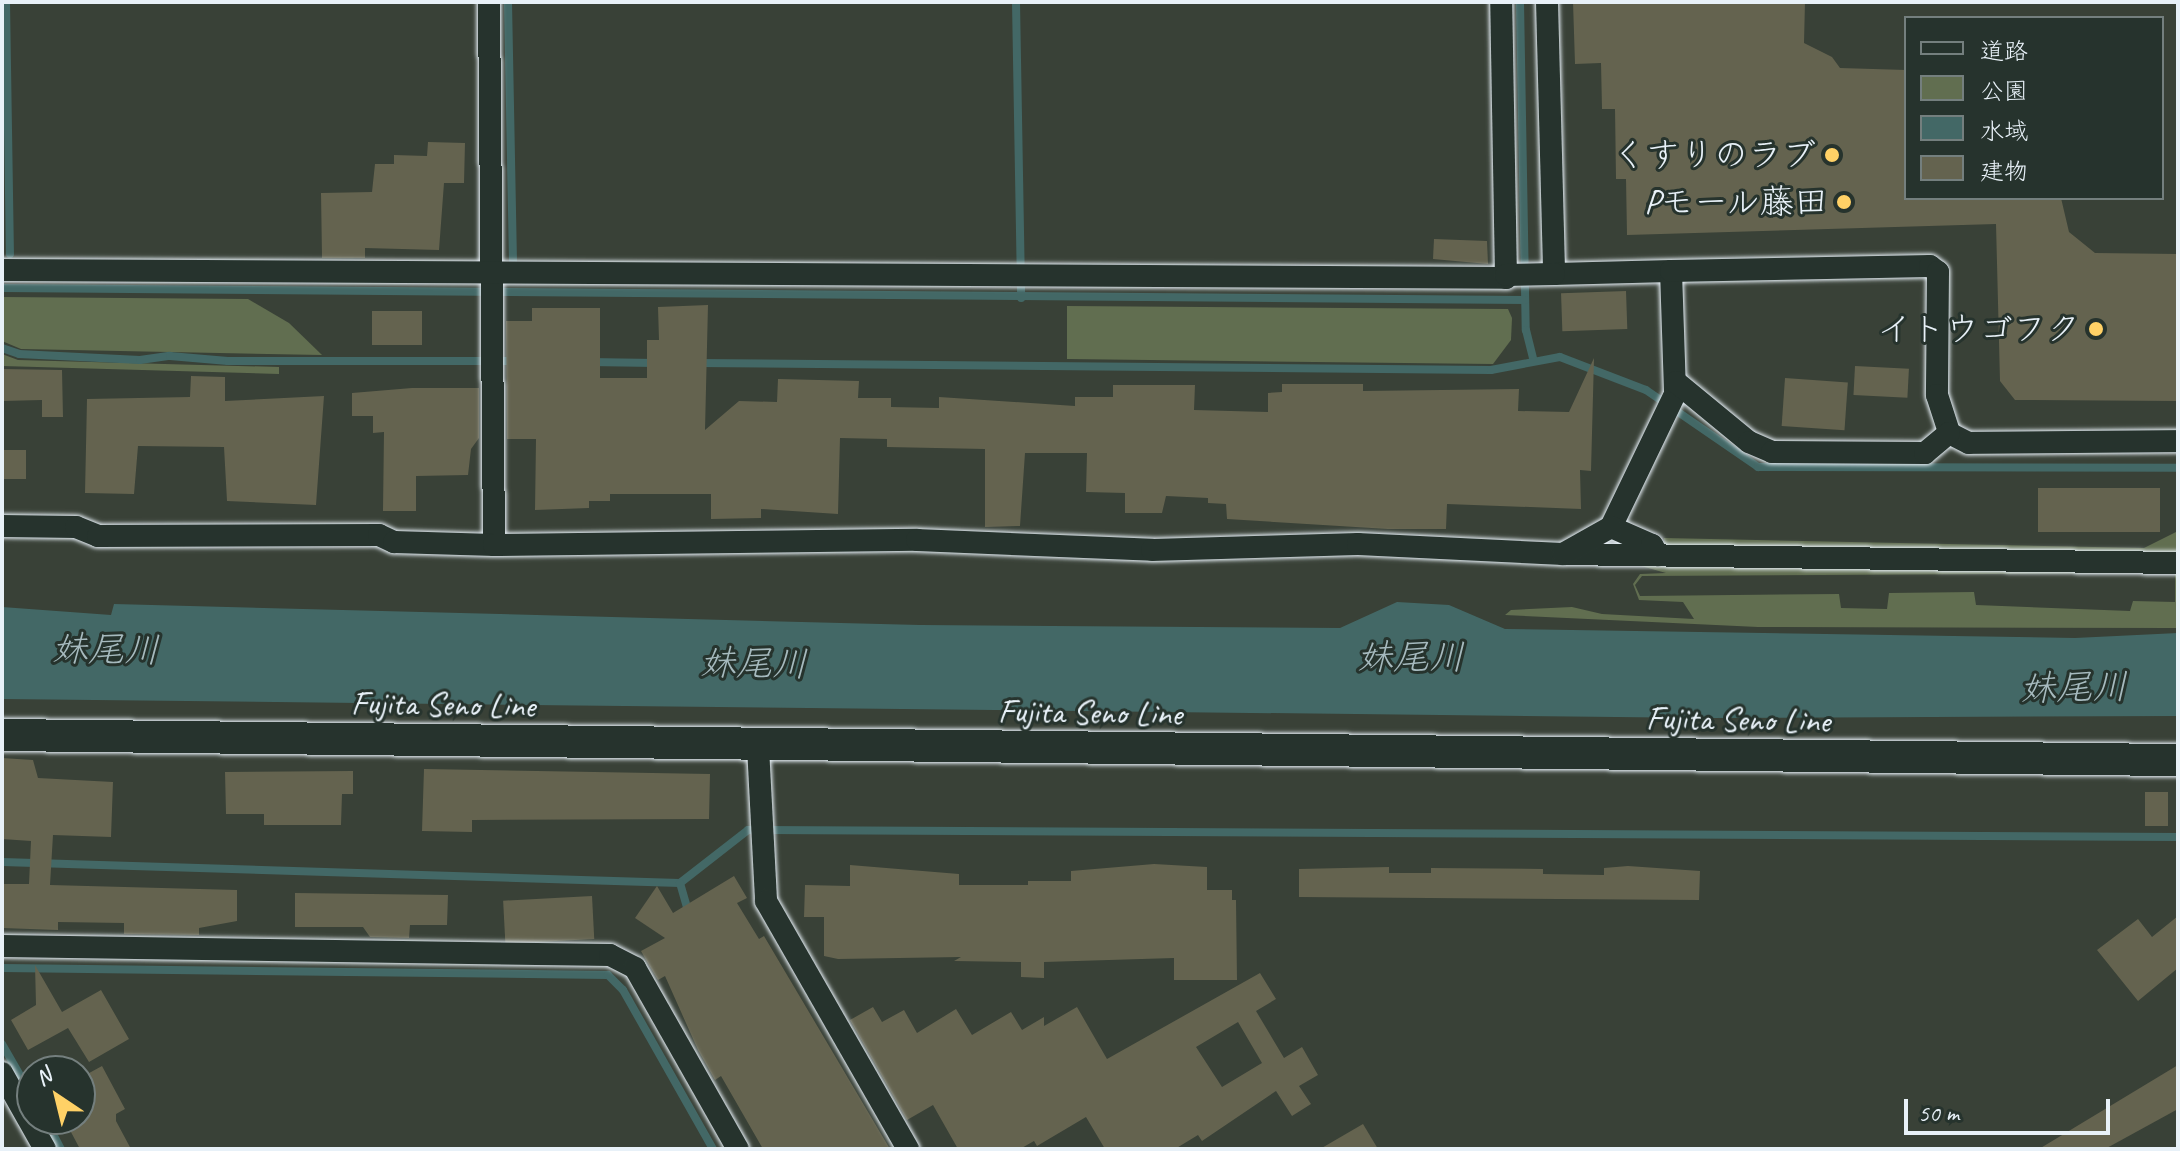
<!DOCTYPE html>
<html>
<head>
<meta charset="utf-8">
<style>
	body { margin:0 }
	#map { position:relative; width:2180px; height:1151px; overflow:hidden; background:#394137; font-family:Caveat,"Klee One",sans-serif }
	div>[style] { position:absolute }
	[style*='--x'] { left:calc(var(--x)*1px); top:calc(var(--y)*1px); width:calc(var(--w)*1px); rotate:calc(var(--a)*1deg) }
	.green>* { inset:0; background:#616e50 }
	.water>* { inset:0; background:#436866 }
	.stream>* { height:8px; margin:-4px; padding:0 4px; transform-origin:4px; border-radius:4px; background:#436866 }
	.building>* { inset:0; background:#64634f; transform-origin:0 0 }
	.roads { filter:drop-shadow(0 0 2px #e8f1f8) drop-shadow(0 0 2px #e8f1f8) }
	.street>* { height:22px; margin:-11px; padding:0 11px; transform-origin:11px; border-radius:11px; background:#26332d }
	.secondary>* { height:32px; margin:-16px; padding:0 16px; transform-origin:16px; border-radius:16px; background:#26332d }
	.dots>* { width:22px; height:22px; translate:-50% -50%; box-sizing:border-box; border:4px solid #26332d; border-radius:50% }
	span { translate:-50% -50%; white-space:nowrap; text-align:center; line-height:1.15; -webkit-text-stroke:6px #26332d; paint-order:stroke }
	.poi-label { font-size:34px; color:#e8f1f8 }
	.right { translate:-100% -50%; text-align:right }
	.street-label { font-size:34px; color:#e8f1f8 }
	.water-label { font-size:36px; color:#a6babe; font-style:italic }
	.frame { position:absolute; inset:0; border:4px solid #e8f1f8; pointer-events:none }
	.legend { position:absolute; left:1904px; top:16px; width:260px; height:184px; box-sizing:border-box; background:#26332d; border:2px solid #747f7e; margin:0; padding:10px 14px; list-style:none; font-size:24px; color:#e8f1f8 }
	.legend li { display:flex; align-items:center; gap:16px; height:40px }
	.legend b { width:40px; border:2px solid #747f7e }
	.north { position:absolute; left:16px; top:1055px; width:80px; height:80px; box-sizing:border-box; background:#26332d; border:2px solid #747f7e; border-radius:50%; rotate:325deg; font-size:22px; font-weight:700; line-height:32px; text-align:center; color:#e8f1f8 }
	.north::after { content:''; display:block; margin:auto; width:28px; height:36px; background:#ffd166; clip-path:polygon(50% 0,100% 100%,50% 72%,0 100%) }
	.scale { position:absolute; left:1904px; top:1099px; width:206px; height:36px; box-sizing:border-box; border:4px solid #e8f1f8; border-top:0; padding-left:10px; font-size:24px; line-height:28px; white-space:nowrap; color:#e8f1f8; -webkit-text-stroke:6px #26332d; paint-order:stroke }
</style>
</head>
<body>
<div id="map">
	<div class="green">
		<i style="clip-path:polygon(2px 297px,248px 299px,289px 323px,322px 355px,21px 349px,2px 341px)"></i>
		<i style="clip-path:polygon(1067px 306px,1508px 309px,1512px 318px,1511px 340px,1493px 364px,1067px 359px)"></i>
		<i style="clip-path:polygon(2px 354px,18px 360px,279px 367px,279px 374px,2px 366px)"></i>
		<i style="clip-path:polygon(2178px 531px,2178px 558px,1665px 548px,1664px 538px,2144px 548px)"></i>
		<i style="clip-path:polygon(evenodd,1634px 564px,2178px 571px,2178px 628px,1758px 627px,1505px 615px,1511px 610px,1572px 607px,1602px 614px,1694px 619px,1683px 602px,1639px 600px,1633px 584px,1640px 574px,1666px 573px,1634px 564px,2175px 573px,2175px 602px,2133px 601px,2130px 611px,1976px 605px,1974px 592px,1889px 593px,1887px 609px,1841px 608px,1839px 594px,1640px 596px,1635px 585px,1642px 576px,2175px 573px)"></i>
	</div>
	<div class="water">
		<i style="clip-path:polygon(1397px 602px,1449px 605px,1505px 629px,2075px 638px,2178px 633px,2178px 716px,1708px 718px,2px 699px,2px 607px,111px 615px,114px 604px,920px 625px,1340px 628px)"></i>
	</div>
	<div class="stream">
		<i style="--x:6;--y:2;--w:252;--a:89.1"></i>
		<i style="--x:508;--y:2;--w:267;--a:88.9"></i>
		<i style="--x:1016;--y:2;--w:296;--a:89"></i>
		<i style="--x:1520;--y:2;--w:328;--a:89"></i>
		<i style="--x:1526;--y:330;--w:30;--a:76"></i>
		<i style="--x:2;--y:288;--w:1523;--a:0.45"></i>
		<i style="--x:2;--y:348;--w:18;--a:19"></i>
		<i style="--x:19;--y:354;--w:121;--a:2.8"></i>
		<i style="--x:140;--y:360;--w:30;--a:-8"></i>
		<i style="--x:170;--y:356;--w:58;--a:4.9"></i>
		<i style="--x:228;--y:361;--w:287;--a:0"></i>
		<i style="--x:589;--y:362;--w:66;--a:0.9"></i>
		<i style="--x:697;--y:363;--w:794;--a:0.51"></i>
		<i style="--x:1491;--y:370;--w:70;--a:-10.7"></i>
		<i style="--x:1560;--y:357;--w:92;--a:21"></i>
		<i style="--x:1646;--y:390;--w:136;--a:34.5"></i>
		<i style="--x:1758;--y:467;--w:420;--a:0.1"></i>
		<i style="--x:2;--y:862;--w:678;--a:1.77"></i>
		<i style="--x:680;--y:883;--w:86;--a:-37.9"></i>
		<i style="--x:748;--y:830;--w:1430;--a:0.28"></i>
		<i style="--x:680;--y:883;--w:33;--a:74"></i>
		<i style="--x:2;--y:968;--w:606;--a:0.66"></i>
		<i style="--x:608;--y:975;--w:21;--a:45"></i>
		<i style="--x:623;--y:990;--w:183;--a:60.5"></i>
		<i style="--x:2;--y:1044;--w:60;--a:60"></i>
		<i style="--x:45;--y:1119;--w:34;--a:62"></i>
	</div>
	<div class="building">
		<i style="clip-path:polygon(1573px 2px,1805px 2px,1804px 43px,1832px 57px,1840px 68px,1906px 70px,1906px 198px,2061px 198px,2069px 232px,2095px 253px,2178px 254px,2178px 401px,2015px 400px,2000px 381px,1996px 224px,1627px 235px,1626px 179px,1616px 179px,1615px 109px,1602px 109px,1601px 63px,1575px 64px)"></i>
		<i style="clip-path:polygon(428px 142px,465px 143px,464px 183px,444px 183px,439px 250px,365px 248px,365px 258px,322px 258px,321px 193px,372px 192px,375px 164px,394px 164px,394px 155px,427px 156px)"></i>
		<i style="clip-path:polygon(1434px 239px,1487px 241px,1488px 264px,1433px 259px)"></i>
		<i style="left:1626px;top:291px;width:38px;height:65px;rotate:88deg"></i>
		<i style="clip-path:polygon(708px 305px,705px 430px,739px 401px,777px 402px,778px 379px,859px 381px,858px 398px,891px 398px,891px 407px,939px 408px,939px 397px,1075px 406px,1075px 397px,1113px 397px,1113px 385px,1195px 385px,1194px 410px,1268px 412px,1268px 393px,1282px 392px,1282px 384px,1363px 384px,1363px 391px,1519px 389px,1518px 411px,1569px 412px,1594px 358px,1591px 471px,1580px 470px,1581px 509px,1447px 504px,1446px 529px,1388px 529px,1227px 519px,1226px 504px,1208px 503px,1208px 498px,1166px 496px,1162px 513px,1125px 513px,1125px 493px,1086px 492px,1087px 453px,1025px 453px,1020px 526px,985px 527px,985px 449px,887px 447px,887px 439px,840px 438px,838px 514px,761px 509px,761px 518px,711px 519px,711px 494px,610px 494px,610px 501px,589px 501px,589px 508px,535px 510px,536px 439px,507px 439px,506px 321px,532px 321px,532px 308px,600px 308px,600px 378px,647px 378px,647px 340px,659px 340px,658px 307px)"></i>
		<i style="left:372px;top:311px;width:50px;height:34px"></i>
		<i style="left:1855px;top:366px;width:54px;height:29px;rotate:3deg"></i>
		<i style="clip-path:polygon(2px 369px,62px 370px,63px 417px,42px 417px,42px 400px,2px 401px)"></i>
		<i style="clip-path:polygon(191px 376px,225px 377px,225px 401px,324px 396px,316px 505px,227px 501px,224px 447px,138px 446px,134px 494px,85px 493px,87px 399px,190px 397px)"></i>
		<i style="left:1785px;top:378px;width:63px;height:48px;rotate:4deg"></i>
		<i style="clip-path:polygon(412px 388px,479px 388px,479px 438px,471px 449px,468px 475px,416px 476px,416px 511px,383px 511px,384px 432px,373px 433px,373px 416px,352px 416px,352px 393px)"></i>
		<i style="left:26px;top:450px;width:29px;height:24px;rotate:90deg"></i>
		<i style="left:2038px;top:488px;width:122px;height:44px"></i>
		<i style="clip-path:polygon(2px 758px,33px 760px,38px 778px,113px 782px,111px 837px,53px 835px,50px 885px,237px 890px,237px 921px,199px 928px,199px 935px,124px 934px,124px 923px,58px 922px,58px 930px,2px 928px,2px 884px,29px 884px,31px 841px,2px 839px)"></i>
		<i style="clip-path:polygon(424px 769px,710px 774px,709px 819px,472px 820px,472px 832px,422px 831px)"></i>
		<i style="clip-path:polygon(353px 771px,353px 794px,342px 794px,341px 825px,264px 825px,264px 814px,226px 814px,225px 772px)"></i>
		<i style="left:2145px;top:792px;width:23px;height:34px"></i>
		<i style="clip-path:polygon(1154px 864px,1207px 867px,1207px 890px,1232px 890px,1232px 900px,1236px 900px,1237px 980px,1174px 980px,1174px 958px,1044px 962px,1044px 978px,1021px 977px,1021px 962px,954px 961px,961px 957px,838px 959px,824px 956px,824px 917px,804px 917px,805px 885px,850px 886px,850px 865px,959px 874px,959px 885px,1028px 885px,1028px 881px,1071px 881px,1071px 871px)"></i>
		<i style="clip-path:polygon(1628px 866px,1700px 871px,1699px 900px,1299px 897px,1299px 869px,1389px 867px,1389px 873px,1431px 873px,1431px 868px,1543px 869px,1543px 874px,1604px 875px,1604px 868px)"></i>
		<i style="clip-path:polygon(734px 876px,747px 898px,737px 903px,759px 939px,764px 936px,890px 1149px,763px 1149px,721px 1076px,715px 1080px,698px 1050px,665px 976px,658px 980px,646px 960px,641px 951px,665px 938px,635px 918px,657px 886px,673px 913px)"></i>
		<i style="clip-path:polygon(295px 893px,448px 895px,447px 925px,410px 925px,409px 938px,370px 937px,363px 927px,295px 927px)"></i>
		<i style="left:592px;top:896px;width:43px;height:89px;rotate:87deg"></i>
		<i style="clip-path:polygon(2178px 916px,2178px 968px,2138px 1001px,2097px 950px,2138px 919px,2152px 937px)"></i>
		<i style="clip-path:polygon(35px 965px,62px 1012px,101px 990px,129px 1039px,89px 1062px,68px 1028px,28px 1050px,11px 1020px,36px 1005px)"></i>
		<i style="clip-path:polygon(evenodd,1260px 973px,1276px 999px,1256px 1011px,1284px 1058px,1302px 1047px,1318px 1075px,1299px 1086px,1311px 1104px,1292px 1116px,1276px 1091px,1202px 1141px,1198px 1135px,1175px 1149px,1105px 1149px,1086px 1117px,1037px 1146px,1034px 1141px,1020px 1149px,958px 1149px,933px 1105px,907px 1120px,850px 1020px,873px 1007px,882px 1022px,904px 1010px,917px 1033px,956px 1009px,972px 1035px,1011px 1012px,1022px 1030px,1044px 1017px,1044px 1026px,1077px 1007px,1107px 1059px,1260px 973px,1238px 1022px,1262px 1063px,1222px 1087px,1196px 1047px,1238px 1022px)"></i>
		<i style="clip-path:polygon(2178px 1065px,2178px 1109px,2105px 1149px,2039px 1149px)"></i>
		<i style="clip-path:polygon(102px 1066px,125px 1109px,116px 1114px,116px 1121px,131px 1149px,80px 1149px,64px 1119px,80px 1119px,80px 1078px)"></i>
		<i style="clip-path:polygon(1363px 1124px,1378px 1149px,1320px 1149px)"></i>
	</div>
	<div class="roads">
		<div class="street">
			<i style="--x:489;--y:2;--w:543;--a:89.47"></i>
			<i style="--x:1547;--y:2;--w:272;--a:88.5"></i>
			<i style="--x:1554;--y:274;--w:117;--a:-1.5"></i>
			<i style="--x:1671;--y:271;--w:123;--a:88.1"></i>
			<i style="--x:1675;--y:394;--w:148;--a:115.7"></i>
			<i style="--x:1611;--y:527;--w:45;--a:23.7"></i>
			<i style="--x:1652;--y:545;--w:12;--a:59"></i>
			<i style="--x:2;--y:270;--w:1504;--a:0.3"></i>
			<i style="--x:1506;--y:278;--w:276;--a:-91"></i>
			<i style="--x:1671;--y:271;--w:259;--a:-1.1"></i>
			<i style="--x:1930;--y:266;--w:10;--a:37"></i>
			<i style="--x:1938;--y:272;--w:123;--a:90.5"></i>
			<i style="--x:1937;--y:395;--w:40;--a:72"></i>
			<i style="--x:1949;--y:433;--w:22;--a:27"></i>
			<i style="--x:1969;--y:443;--w:209;--a:-0.5"></i>
			<i style="--x:1506;--y:275;--w:48;--a:-1.2"></i>
			<i style="--x:1676;--y:382;--w:94;--a:39.4"></i>
			<i style="--x:1749;--y:442;--w:25;--a:23"></i>
			<i style="--x:1772;--y:452;--w:153;--a:0.4"></i>
			<i style="--x:1925;--y:453;--w:31;--a:-40"></i>
			<i style="--x:2;--y:526;--w:74;--a:0.8"></i>
			<i style="--x:76;--y:527;--w:24;--a:22"></i>
			<i style="--x:98;--y:536;--w:281;--a:-0.2"></i>
			<i style="--x:379;--y:535;--w:17;--a:25"></i>
			<i style="--x:394;--y:542;--w:100;--a:1.7"></i>
			<i style="--x:494;--y:545;--w:423;--a:-0.7"></i>
			<i style="--x:917;--y:540;--w:235;--a:2.4"></i>
			<i style="--x:1152;--y:550;--w:206;--a:-1.7"></i>
			<i style="--x:1358;--y:544;--w:205;--a:2.8"></i>
			<i style="--x:1563;--y:554;--w:615;--a:0.84"></i>
			<i style="--x:1563;--y:554;--w:55;--a:-29.4"></i>
			<i style="--x:758;--y:747;--w:154;--a:87"></i>
			<i style="--x:766;--y:901;--w:286;--a:60.2"></i>
			<i style="--x:2;--y:946;--w:608;--a:0.85"></i>
			<i style="--x:610;--y:955;--w:28;--a:27"></i>
			<i style="--x:635;--y:968;--w:208;--a:60.4"></i>
			<i style="--x:2;--y:1073;--w:87;--a:60.5"></i>
		</div>
		<div class="secondary">
			<i style="--x:2;--y:735;--w:2176;--a:0.66"></i>
		</div>
	</div>
	<div class="dots">
		<i style="left:1832px;top:155px;background:#ffd166"></i>
		<i style="left:1844px;top:202px;background:#ffd166"></i>
		<i style="left:2096px;top:329px;background:#ffd166"></i>
	</div>
	<div class="poi-label">
		<span class="right" style="left:1816px;top:155px">くすりのラブ</span>
		<span class="right" style="left:1828px;top:202px">Pモール藤田</span>
		<span class="right" style="left:2080px;top:329px">イトウゴフク</span>
	</div>
	<div class="street-label">
		<span style="left:443px;top:704px;rotate:1deg">Fujita Seno Line</span>
		<span style="left:1090px;top:712px;rotate:1deg">Fujita Seno Line</span>
		<span style="left:1738px;top:719px;rotate:1deg">Fujita Seno Line</span>
	</div>
	<div class="water-label">
		<span style="left:106px;top:650px;rotate:1deg">妹尾川</span>
		<span style="left:1411px;top:658px">妹尾川</span>
		<span style="left:754px;top:664px;rotate:1deg">妹尾川</span>
		<span style="left:2074px;top:688px;rotate:-1deg">妹尾川</span>
	</div>
	<div class="frame"></div>
	<ul class="legend">
	<li><b style="height:10px;background:#26332d"></b>道路</li>
	<li><b style="height:22px;background:#616e50"></b>公園</li>
	<li><b style="height:22px;background:#436866"></b>水域</li>
	<li><b style="height:22px;background:#64634f"></b>建物</li>
	</ul>
	<div class="north">N</div>
	<div class="scale">50 m</div>
</div>
</body>
</html>
